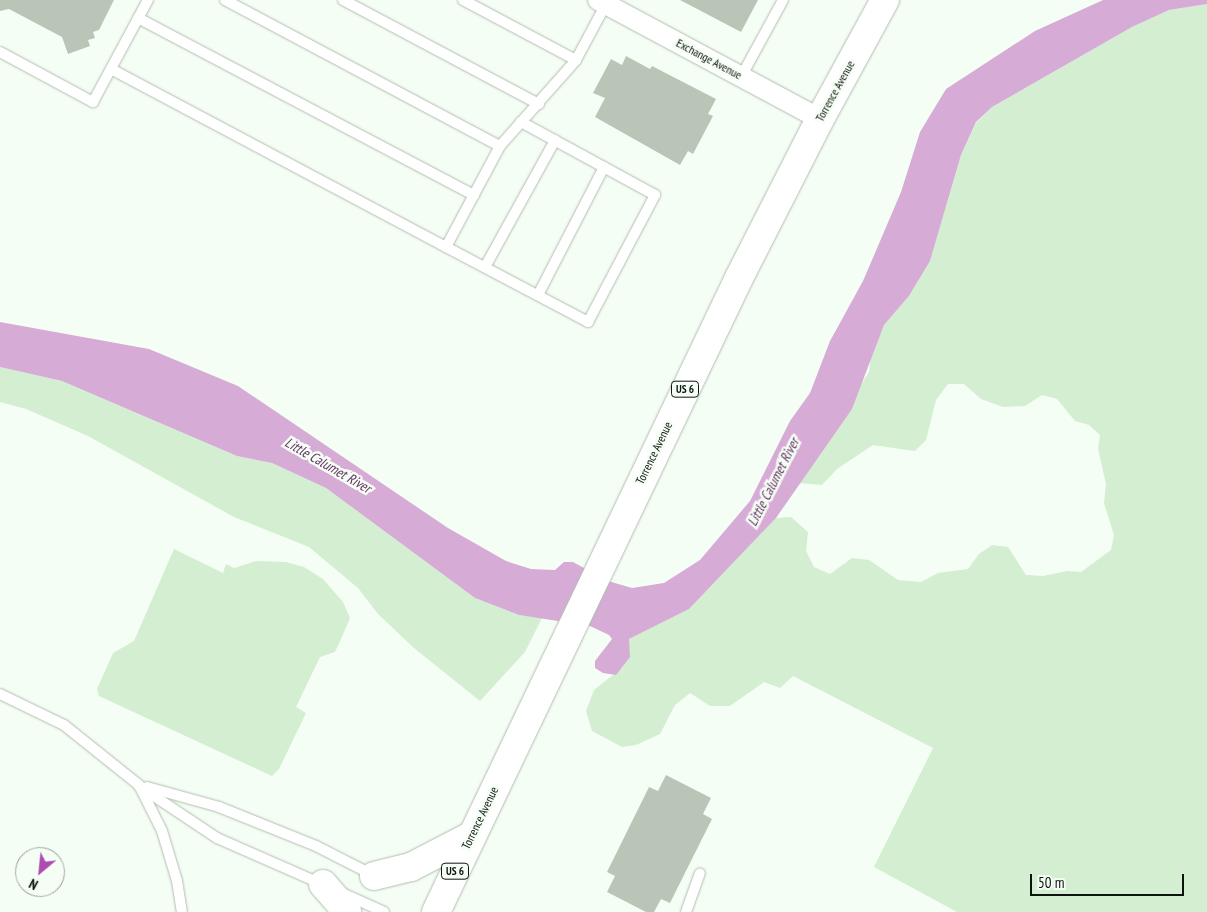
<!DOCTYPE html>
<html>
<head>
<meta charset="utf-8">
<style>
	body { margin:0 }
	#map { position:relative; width:1207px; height:912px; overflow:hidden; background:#f5fef4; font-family:"PT Sans Narrow",sans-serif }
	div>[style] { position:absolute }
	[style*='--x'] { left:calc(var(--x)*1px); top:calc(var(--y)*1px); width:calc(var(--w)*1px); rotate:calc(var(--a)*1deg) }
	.green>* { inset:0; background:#d3eed0 }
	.water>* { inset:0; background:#d6acd7 }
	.building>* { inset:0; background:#bac5b8 }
	.roads { filter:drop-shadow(0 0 1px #b2bdb0) drop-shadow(0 0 1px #b2bdb0) }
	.service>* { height:10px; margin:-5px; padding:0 5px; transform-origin:5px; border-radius:5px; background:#fff }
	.minor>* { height:20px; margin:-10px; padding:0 10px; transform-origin:10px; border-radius:10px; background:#fff }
	.primary>* { height:28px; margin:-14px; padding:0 14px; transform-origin:14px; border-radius:14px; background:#fff }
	span { translate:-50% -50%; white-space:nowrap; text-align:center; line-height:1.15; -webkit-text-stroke:5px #f5fef4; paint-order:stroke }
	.shield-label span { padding:1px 4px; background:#f5fef4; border:1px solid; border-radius:4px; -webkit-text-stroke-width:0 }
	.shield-label { font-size:11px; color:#0f130f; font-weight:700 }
	.street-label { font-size:12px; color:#0f130f }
	.water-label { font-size:14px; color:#663368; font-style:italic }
	.north { position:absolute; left:15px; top:847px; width:50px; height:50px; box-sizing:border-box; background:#f5fef4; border:1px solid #99a098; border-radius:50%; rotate:208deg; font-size:14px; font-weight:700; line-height:20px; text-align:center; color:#0f130f }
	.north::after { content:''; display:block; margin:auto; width:18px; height:22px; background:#ad4bb2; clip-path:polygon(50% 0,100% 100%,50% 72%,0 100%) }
	.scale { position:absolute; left:1030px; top:874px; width:154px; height:22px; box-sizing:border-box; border:2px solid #0f130f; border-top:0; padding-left:6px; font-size:15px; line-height:18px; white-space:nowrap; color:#0f130f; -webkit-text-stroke:4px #f5fef4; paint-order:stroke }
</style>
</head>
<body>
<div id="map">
	<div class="green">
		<i style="clip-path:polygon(1207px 4px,1207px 912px,957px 912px,874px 867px,933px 748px,793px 676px,780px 688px,764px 682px,730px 706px,710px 706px,690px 693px,675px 705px,660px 734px,636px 745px,622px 747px,592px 731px,586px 711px,594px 690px,623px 667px,629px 639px,689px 609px,776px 518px,791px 517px,808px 532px,806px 551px,814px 567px,830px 574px,852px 558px,869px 560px,898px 580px,921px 582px,938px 573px,968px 569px,979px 554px,992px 545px,1008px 547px,1026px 575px,1043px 576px,1067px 571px,1081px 572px,1111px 550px,1114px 535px,1104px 503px,1106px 484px,1098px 449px,1100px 435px,1089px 425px,1075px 421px,1057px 399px,1042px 395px,1025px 406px,1003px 407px,981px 399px,964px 384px,948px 384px,936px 400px,926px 440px,915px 451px,873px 445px,837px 469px,822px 485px,799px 483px,869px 372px,871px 355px,884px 325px,909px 296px,930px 261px,961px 155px,976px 123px,992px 107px,1132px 27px,1169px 10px)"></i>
		<i style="clip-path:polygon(0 367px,62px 381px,237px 456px,272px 463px,326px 488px,475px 598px,519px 615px,542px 618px,525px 652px,480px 701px,414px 648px,378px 614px,358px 588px,309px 547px,234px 517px,88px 436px,26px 409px,0 402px)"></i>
		<i style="clip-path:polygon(174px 549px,223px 573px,226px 564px,234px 568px,256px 561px,286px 562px,304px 567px,323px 579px,343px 602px,350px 618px,341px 639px,335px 652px,320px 657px,296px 707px,306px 713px,279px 769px,272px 776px,99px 696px,97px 689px,113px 653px,134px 641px)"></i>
	</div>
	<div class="water">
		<i style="clip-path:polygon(1103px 0,1207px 0,1207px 4px,1169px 10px,1132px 27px,992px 107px,976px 122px,961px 155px,930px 261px,909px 296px,884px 325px,852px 409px,776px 518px,689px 609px,629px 639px,630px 657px,616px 675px,603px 673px,595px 668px,595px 661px,612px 639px,609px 635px,590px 626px,519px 615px,475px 598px,326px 488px,272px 463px,237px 456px,62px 381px,0 367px,0 322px,149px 349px,238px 386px,448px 528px,506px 561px,531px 569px,555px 570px,564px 562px,573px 562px,608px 581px,632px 588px,664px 583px,700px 560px,750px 501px,790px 421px,810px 393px,830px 341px,863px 281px,901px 192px,920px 132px,946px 89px,1035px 31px)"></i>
	</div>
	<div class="building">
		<i style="clip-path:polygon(0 0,114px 0,99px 30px,93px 32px,95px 38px,88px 40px,90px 46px,68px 54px,62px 37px,9px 9px,0 11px)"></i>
		<i style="clip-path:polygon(680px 0,758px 0,741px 32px)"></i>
		<i style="clip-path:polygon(626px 56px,650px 69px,652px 66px,716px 99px,708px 114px,713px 116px,693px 154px,688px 151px,680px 165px,595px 117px,605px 98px,593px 93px,611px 59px,622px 65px)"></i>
		<i style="clip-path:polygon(666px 775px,711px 798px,703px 814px,712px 819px,670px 903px,661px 899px,654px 912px,646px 912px,607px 892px,615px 876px,607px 872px,649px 787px,658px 791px)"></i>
	</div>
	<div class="roads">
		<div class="service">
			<i style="--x:225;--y:0;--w:311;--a:28"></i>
			<i style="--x:343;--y:0;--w:222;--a:28"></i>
			<i style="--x:463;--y:0;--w:128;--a:28"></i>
			<i style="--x:138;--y:18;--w:380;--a:27.8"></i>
			<i style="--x:0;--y:52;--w:106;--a:28.3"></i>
			<i style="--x:93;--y:102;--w:116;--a:-61.7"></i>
			<i style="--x:111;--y:69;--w:379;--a:28"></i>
			<i style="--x:446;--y:247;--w:115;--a:-61.9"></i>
			<i style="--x:500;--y:146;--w:115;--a:-48.5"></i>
			<i style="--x:576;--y:60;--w:66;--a:-61.9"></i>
			<i style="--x:741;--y:77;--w:88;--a:-61.4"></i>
			<i style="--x:446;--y:247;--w:161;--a:27.8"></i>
			<i style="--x:588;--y:322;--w:144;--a:-62.2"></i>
			<i style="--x:655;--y:195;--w:153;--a:-151.4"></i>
			<i style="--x:485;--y:267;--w:145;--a:-61.1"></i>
			<i style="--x:538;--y:295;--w:144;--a:-62.7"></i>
			<i style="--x:0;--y:694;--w:71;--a:25.8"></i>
			<i style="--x:64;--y:725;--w:96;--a:38.7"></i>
			<i style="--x:139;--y:785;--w:51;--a:63.4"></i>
			<i style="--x:162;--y:831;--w:52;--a:73.3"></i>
			<i style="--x:177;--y:881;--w:31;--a:81"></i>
			<i style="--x:139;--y:786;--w:94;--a:33.7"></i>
			<i style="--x:217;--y:838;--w:115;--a:23.7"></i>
			<i style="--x:147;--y:787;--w:75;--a:15.5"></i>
			<i style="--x:219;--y:807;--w:105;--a:21.9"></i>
			<i style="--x:316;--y:846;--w:64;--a:27"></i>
			<i style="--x:342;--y:893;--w:46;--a:24.3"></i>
			<i style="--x:686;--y:912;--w:41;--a:-70.3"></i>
		</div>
		<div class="minor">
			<i style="--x:598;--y:0;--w:252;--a:28.2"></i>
		</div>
		<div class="primary">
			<i style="--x:374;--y:876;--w:38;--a:-14"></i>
			<i style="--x:411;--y:867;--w:68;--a:-27.3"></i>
			<i style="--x:323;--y:884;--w:37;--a:49"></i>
			<i style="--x:436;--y:912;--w:703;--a:-64.46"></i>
			<i style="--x:739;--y:278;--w:178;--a:-63"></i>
			<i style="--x:820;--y:119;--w:136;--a:-61.4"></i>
		</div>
	</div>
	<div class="shield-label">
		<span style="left:685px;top:389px">US 6</span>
		<span style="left:455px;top:871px">US 6</span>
	</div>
	<div class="street-label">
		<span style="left:709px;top:59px;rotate:28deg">Exchange Avenue</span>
		<span style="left:835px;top:91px;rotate:-61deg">Torrence Avenue</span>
		<span style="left:654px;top:453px;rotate:-64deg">Torrence Avenue</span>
		<span style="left:480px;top:818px;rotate:-64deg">Torrence Avenue</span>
	</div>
	<div class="water-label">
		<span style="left:328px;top:465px;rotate:30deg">Little Calumet River</span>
		<span style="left:773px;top:482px;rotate:-63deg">Little Calumet River</span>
	</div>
	<div class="north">N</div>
	<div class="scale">50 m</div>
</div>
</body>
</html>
